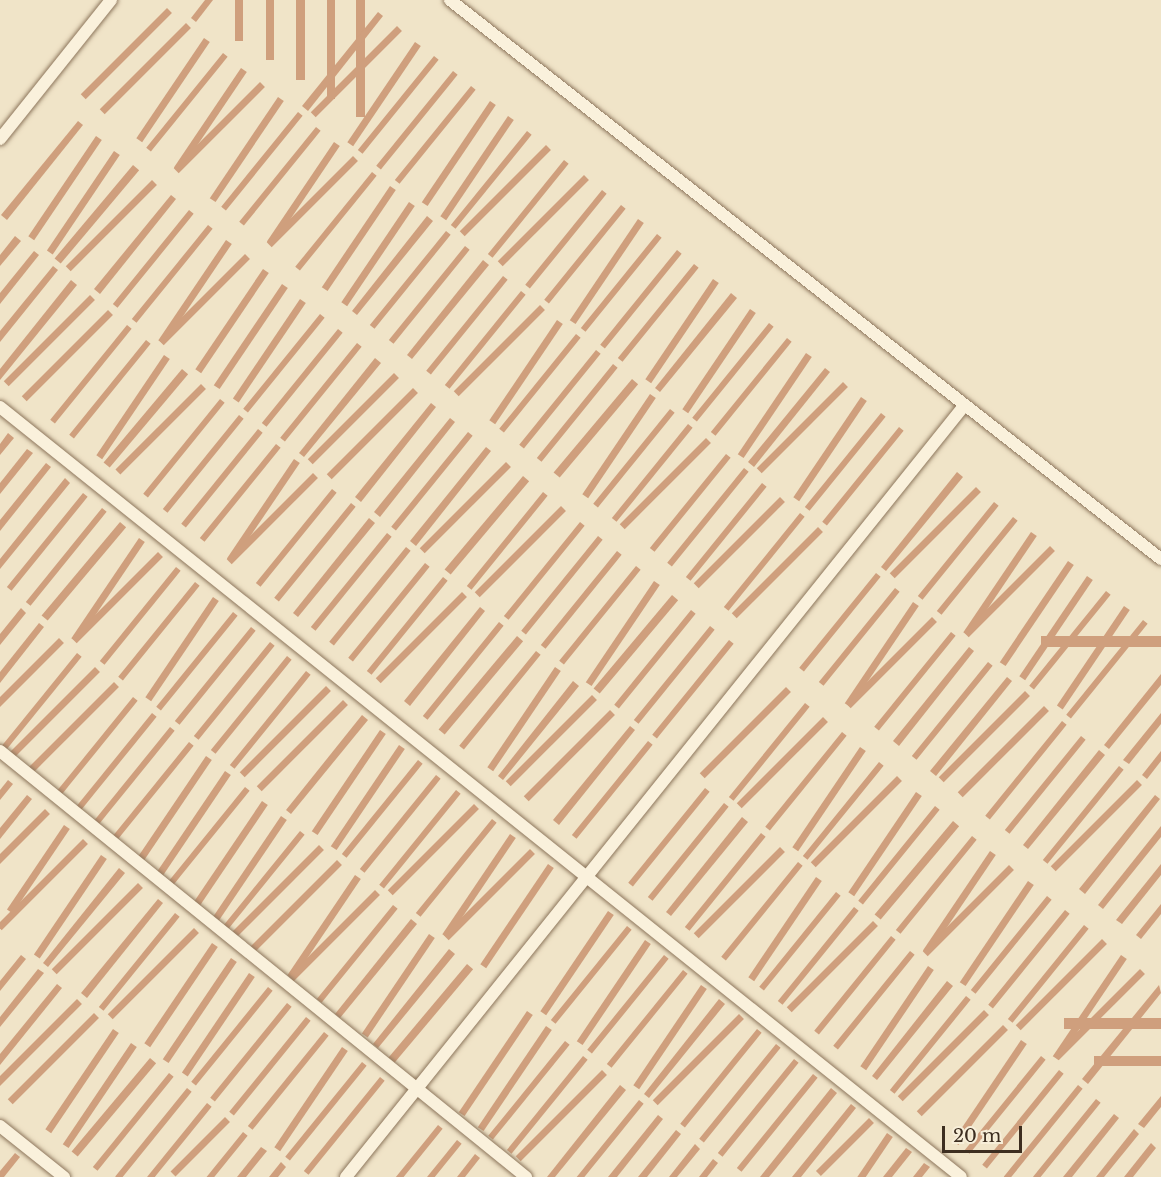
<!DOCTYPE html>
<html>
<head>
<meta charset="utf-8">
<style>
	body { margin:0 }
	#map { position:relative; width:1161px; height:1177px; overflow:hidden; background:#f0e4c8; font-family:"Libre Baskerville",serif }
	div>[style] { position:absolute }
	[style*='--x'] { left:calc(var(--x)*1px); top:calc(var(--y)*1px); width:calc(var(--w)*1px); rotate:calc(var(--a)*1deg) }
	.building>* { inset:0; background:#cf9f7d; transform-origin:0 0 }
	.roads { filter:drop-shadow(0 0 2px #8d765c) drop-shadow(0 0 2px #8d765c) }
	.lane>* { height:12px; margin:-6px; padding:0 6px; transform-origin:6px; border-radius:6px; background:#faf1dc }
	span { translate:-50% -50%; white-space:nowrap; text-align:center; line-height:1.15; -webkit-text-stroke:4.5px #f7eed8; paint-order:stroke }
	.scale { position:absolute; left:942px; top:1126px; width:80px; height:27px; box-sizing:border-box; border:3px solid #3d2e20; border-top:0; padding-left:8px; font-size:18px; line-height:21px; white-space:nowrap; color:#3d2e20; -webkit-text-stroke:4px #f7eed8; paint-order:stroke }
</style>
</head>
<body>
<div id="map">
	<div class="building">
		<i style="clip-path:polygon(205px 0,213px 0,196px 22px,191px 18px)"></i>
		<i style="left:235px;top:0;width:8px;height:41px"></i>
		<i style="left:266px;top:0;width:8px;height:60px"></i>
		<i style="left:296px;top:0;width:9px;height:80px"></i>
		<i style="left:327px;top:0;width:8px;height:99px"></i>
		<i style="left:356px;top:0;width:9px;height:117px"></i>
		<i style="left:167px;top:8px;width:7px;height:122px;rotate:45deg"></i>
		<i style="clip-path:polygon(378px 12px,383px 16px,308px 111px,302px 106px)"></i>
		<i style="left:186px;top:23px;width:7px;height:122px;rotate:45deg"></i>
		<i style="left:397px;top:26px;width:7px;height:122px;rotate:45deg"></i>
		<i style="left:204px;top:38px;width:7px;height:121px;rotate:34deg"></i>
		<i style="left:415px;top:42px;width:7px;height:121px;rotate:34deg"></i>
		<i style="left:223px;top:53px;width:6px;height:122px;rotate:39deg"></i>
		<i style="left:434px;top:56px;width:6px;height:121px;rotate:39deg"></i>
		<i style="left:241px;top:68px;width:7px;height:120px;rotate:34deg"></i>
		<i style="left:453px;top:71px;width:6px;height:122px;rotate:39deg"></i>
		<i style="left:260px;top:82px;width:7px;height:122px;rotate:45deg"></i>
		<i style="left:471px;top:86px;width:6px;height:121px;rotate:39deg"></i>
		<i style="left:278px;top:97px;width:7px;height:122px;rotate:34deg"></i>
		<i style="left:490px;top:101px;width:7px;height:122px;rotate:34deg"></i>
		<i style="left:298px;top:112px;width:6px;height:122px;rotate:39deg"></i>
		<i style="left:508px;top:116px;width:7px;height:121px;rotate:34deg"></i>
		<i style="clip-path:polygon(78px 121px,83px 125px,7px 220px,1px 215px)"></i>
		<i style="left:316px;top:127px;width:6px;height:122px;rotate:39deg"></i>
		<i style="left:527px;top:131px;width:6px;height:121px;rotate:39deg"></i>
		<i style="left:96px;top:136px;width:7px;height:121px;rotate:34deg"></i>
		<i style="left:334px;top:142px;width:7px;height:120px;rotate:34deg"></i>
		<i style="left:546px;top:145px;width:7px;height:122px;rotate:45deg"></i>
		<i style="left:114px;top:151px;width:7px;height:120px;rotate:34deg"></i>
		<i style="left:353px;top:156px;width:7px;height:122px;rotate:45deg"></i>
		<i style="left:564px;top:160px;width:6px;height:121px;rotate:39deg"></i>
		<i style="left:133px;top:165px;width:8px;height:122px;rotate:40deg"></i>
		<i style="left:372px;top:172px;width:6px;height:122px;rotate:39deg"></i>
		<i style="left:584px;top:175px;width:7px;height:122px;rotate:45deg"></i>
		<i style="left:152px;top:180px;width:7px;height:122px;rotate:45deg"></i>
		<i style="left:390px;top:186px;width:7px;height:122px;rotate:34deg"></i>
		<i style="left:602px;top:190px;width:6px;height:122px;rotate:39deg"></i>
		<i style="clip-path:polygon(171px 195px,176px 199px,100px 294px,94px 289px)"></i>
		<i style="left:409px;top:202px;width:7px;height:121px;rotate:34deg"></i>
		<i style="left:621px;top:205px;width:6px;height:122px;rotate:39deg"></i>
		<i style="left:189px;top:210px;width:6px;height:121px;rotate:39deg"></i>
		<i style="clip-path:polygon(427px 216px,433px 221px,357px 315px,352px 311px)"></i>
		<i style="left:638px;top:219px;width:7px;height:122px;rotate:34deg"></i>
		<i style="left:208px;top:225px;width:6px;height:121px;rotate:39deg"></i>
		<i style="left:446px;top:231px;width:6px;height:121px;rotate:39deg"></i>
		<i style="left:657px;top:234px;width:6px;height:121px;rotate:39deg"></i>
		<i style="clip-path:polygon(15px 236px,21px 241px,0 266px,0 255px)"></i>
		<i style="left:226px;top:240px;width:7px;height:121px;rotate:34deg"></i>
		<i style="left:465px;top:246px;width:6px;height:121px;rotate:39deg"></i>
		<i style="left:677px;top:250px;width:6px;height:122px;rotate:39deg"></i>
		<i style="clip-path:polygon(34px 251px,39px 255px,0 304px,0 293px)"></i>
		<i style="left:245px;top:254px;width:7px;height:122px;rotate:45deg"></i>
		<i style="clip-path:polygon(483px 260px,489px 265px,412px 359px,407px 355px)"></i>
		<i style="left:694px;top:264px;width:6px;height:121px;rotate:39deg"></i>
		<i style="clip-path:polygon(53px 266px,58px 270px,0 342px,0 331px)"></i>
		<i style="left:263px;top:269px;width:7px;height:121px;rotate:34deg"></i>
		<i style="left:503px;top:276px;width:6px;height:122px;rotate:39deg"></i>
		<i style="left:713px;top:279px;width:7px;height:121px;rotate:34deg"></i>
		<i style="clip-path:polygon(71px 280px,77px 285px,0 380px,0 369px)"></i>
		<i style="left:282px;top:284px;width:7px;height:122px;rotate:34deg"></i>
		<i style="left:521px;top:291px;width:6px;height:121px;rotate:39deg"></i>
		<i style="clip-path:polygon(731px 293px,737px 298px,660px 392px,655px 388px)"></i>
		<i style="left:90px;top:295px;width:7px;height:122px;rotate:45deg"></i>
		<i style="left:300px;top:299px;width:7px;height:120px;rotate:34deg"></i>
		<i style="left:540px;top:305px;width:7px;height:122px;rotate:45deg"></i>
		<i style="left:750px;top:309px;width:7px;height:121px;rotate:34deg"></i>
		<i style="left:108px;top:310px;width:7px;height:122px;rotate:45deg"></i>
		<i style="left:320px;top:314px;width:6px;height:122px;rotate:39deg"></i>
		<i style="left:557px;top:320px;width:7px;height:121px;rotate:34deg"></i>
		<i style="left:769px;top:323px;width:6px;height:122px;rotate:39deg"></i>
		<i style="left:127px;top:325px;width:6px;height:122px;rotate:39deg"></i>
		<i style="left:338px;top:329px;width:6px;height:121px;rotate:39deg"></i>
		<i style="left:576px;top:334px;width:6px;height:122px;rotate:39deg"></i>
		<i style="left:787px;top:338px;width:6px;height:121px;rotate:39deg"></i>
		<i style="left:146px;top:340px;width:6px;height:122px;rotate:39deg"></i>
		<i style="left:357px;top:343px;width:6px;height:122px;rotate:39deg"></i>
		<i style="left:596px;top:350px;width:6px;height:122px;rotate:39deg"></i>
		<i style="left:806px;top:353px;width:7px;height:122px;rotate:34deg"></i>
		<i style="left:164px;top:355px;width:7px;height:121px;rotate:34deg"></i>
		<i style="clip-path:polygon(375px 358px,381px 363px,304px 457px,299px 453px)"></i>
		<i style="left:613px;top:364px;width:6px;height:121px;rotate:39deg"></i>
		<i style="clip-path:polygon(825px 368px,830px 372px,754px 467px,748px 462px)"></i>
		<i style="left:182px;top:369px;width:8px;height:122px;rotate:40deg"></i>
		<i style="left:394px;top:373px;width:7px;height:122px;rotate:45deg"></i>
		<i style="left:632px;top:379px;width:8px;height:122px;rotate:40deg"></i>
		<i style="left:843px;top:382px;width:7px;height:122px;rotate:45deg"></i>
		<i style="left:201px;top:384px;width:7px;height:121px;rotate:45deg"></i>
		<i style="left:413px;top:388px;width:7px;height:122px;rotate:45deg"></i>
		<i style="left:650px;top:394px;width:7px;height:121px;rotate:34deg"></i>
		<i style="left:861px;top:397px;width:7px;height:121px;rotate:34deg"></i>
		<i style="left:220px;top:399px;width:6px;height:122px;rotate:39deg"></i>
		<i style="clip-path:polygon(431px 403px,436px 407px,361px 502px,355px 497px)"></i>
		<i style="left:670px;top:409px;width:6px;height:122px;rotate:39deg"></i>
		<i style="left:881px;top:413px;width:6px;height:121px;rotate:39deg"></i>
		<i style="left:239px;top:415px;width:6px;height:121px;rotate:39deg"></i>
		<i style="clip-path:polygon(450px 418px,455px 422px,380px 517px,374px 512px)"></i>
		<i style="left:688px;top:424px;width:6px;height:121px;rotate:39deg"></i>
		<i style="left:899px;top:427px;width:6px;height:122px;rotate:39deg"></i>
		<i style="left:258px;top:429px;width:6px;height:122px;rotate:39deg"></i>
		<i style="left:468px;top:432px;width:6px;height:122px;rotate:39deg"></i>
		<i style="clip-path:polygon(8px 433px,14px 438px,0 455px,0 444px)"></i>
		<i style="left:706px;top:438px;width:7px;height:122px;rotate:45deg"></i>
		<i style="left:276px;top:444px;width:6px;height:121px;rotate:39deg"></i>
		<i style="clip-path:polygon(486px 447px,491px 451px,416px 546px,410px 541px)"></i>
		<i style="clip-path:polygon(27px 449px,33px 453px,0 494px,0 483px)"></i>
		<i style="left:726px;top:454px;width:6px;height:121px;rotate:39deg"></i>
		<i style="left:294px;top:459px;width:7px;height:120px;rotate:34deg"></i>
		<i style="left:506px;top:462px;width:7px;height:122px;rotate:45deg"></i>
		<i style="clip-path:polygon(46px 463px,51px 467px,0 531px,0 520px)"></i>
		<i style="left:744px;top:468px;width:6px;height:122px;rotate:39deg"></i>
		<i style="clip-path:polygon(957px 472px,963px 477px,886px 571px,881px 567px)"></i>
		<i style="left:313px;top:473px;width:7px;height:122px;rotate:45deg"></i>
		<i style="left:523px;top:476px;width:8px;height:122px;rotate:40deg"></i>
		<i style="clip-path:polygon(65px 478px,70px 483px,0 569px,0 559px)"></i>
		<i style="left:762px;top:483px;width:6px;height:121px;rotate:39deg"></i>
		<i style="left:976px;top:487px;width:7px;height:122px;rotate:45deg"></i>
		<i style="left:332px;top:489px;width:6px;height:121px;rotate:39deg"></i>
		<i style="left:543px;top:492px;width:6px;height:121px;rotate:39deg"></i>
		<i style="left:83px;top:493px;width:6px;height:121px;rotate:39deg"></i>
		<i style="left:780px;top:497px;width:7px;height:122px;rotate:45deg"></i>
		<i style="left:994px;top:502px;width:6px;height:121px;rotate:39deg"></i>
		<i style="left:351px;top:503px;width:6px;height:122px;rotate:39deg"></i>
		<i style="left:561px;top:506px;width:7px;height:122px;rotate:45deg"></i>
		<i style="left:102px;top:508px;width:6px;height:121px;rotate:39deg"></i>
		<i style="left:800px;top:513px;width:6px;height:121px;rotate:39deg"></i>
		<i style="left:1013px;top:517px;width:6px;height:121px;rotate:39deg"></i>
		<i style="clip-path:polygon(369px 518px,375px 523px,298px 617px,293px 613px)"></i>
		<i style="left:120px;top:522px;width:8px;height:122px;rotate:40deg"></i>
		<i style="left:580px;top:522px;width:6px;height:121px;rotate:39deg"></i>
		<i style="left:818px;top:527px;width:7px;height:122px;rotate:45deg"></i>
		<i style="left:1031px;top:532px;width:7px;height:121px;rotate:34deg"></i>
		<i style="left:387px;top:533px;width:6px;height:121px;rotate:39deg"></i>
		<i style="left:598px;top:536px;width:6px;height:122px;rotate:39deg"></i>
		<i style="left:139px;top:538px;width:7px;height:121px;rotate:34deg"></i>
		<i style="left:1050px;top:546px;width:7px;height:122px;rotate:45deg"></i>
		<i style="left:406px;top:547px;width:6px;height:122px;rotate:39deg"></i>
		<i style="left:617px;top:551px;width:6px;height:121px;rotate:39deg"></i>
		<i style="left:158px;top:552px;width:7px;height:122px;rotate:45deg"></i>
		<i style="left:1068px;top:561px;width:7px;height:122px;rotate:34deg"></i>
		<i style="left:425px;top:563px;width:6px;height:122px;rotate:39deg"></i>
		<i style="left:636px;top:566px;width:6px;height:122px;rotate:39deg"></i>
		<i style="left:176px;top:567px;width:6px;height:121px;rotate:39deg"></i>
		<i style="left:876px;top:573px;width:6px;height:122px;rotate:39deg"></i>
		<i style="left:1087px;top:576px;width:7px;height:121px;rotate:34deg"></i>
		<i style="left:443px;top:577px;width:6px;height:121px;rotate:39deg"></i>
		<i style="left:654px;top:581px;width:7px;height:122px;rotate:34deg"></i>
		<i style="left:195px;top:582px;width:6px;height:122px;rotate:39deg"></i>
		<i style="left:895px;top:588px;width:6px;height:121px;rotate:39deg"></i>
		<i style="left:1106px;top:591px;width:6px;height:122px;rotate:39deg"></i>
		<i style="left:462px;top:592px;width:7px;height:122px;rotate:45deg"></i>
		<i style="left:672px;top:595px;width:8px;height:122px;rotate:40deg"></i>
		<i style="left:213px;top:597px;width:7px;height:121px;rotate:34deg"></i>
		<i style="left:913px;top:602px;width:7px;height:122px;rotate:34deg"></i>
		<i style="left:1124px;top:606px;width:7px;height:120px;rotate:34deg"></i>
		<i style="clip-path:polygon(480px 607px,485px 611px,410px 706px,404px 701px)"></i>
		<i style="clip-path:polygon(21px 608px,26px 613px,0 645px,0 634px)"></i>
		<i style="left:691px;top:610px;width:6px;height:122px;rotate:39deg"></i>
		<i style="left:233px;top:612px;width:6px;height:122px;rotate:39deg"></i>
		<i style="left:932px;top:617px;width:7px;height:122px;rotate:45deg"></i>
		<i style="left:1143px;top:620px;width:6px;height:122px;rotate:39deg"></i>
		<i style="left:499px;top:622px;width:6px;height:121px;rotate:39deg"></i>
		<i style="clip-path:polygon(39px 623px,44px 627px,0 683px,0 672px)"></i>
		<i style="left:710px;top:626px;width:6px;height:121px;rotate:39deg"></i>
		<i style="left:251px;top:627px;width:6px;height:121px;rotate:39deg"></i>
		<i style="left:951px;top:632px;width:6px;height:122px;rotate:39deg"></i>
		<i style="left:517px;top:636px;width:8px;height:122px;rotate:40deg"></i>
		<i style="left:1161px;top:636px;width:11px;height:120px;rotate:90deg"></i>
		<i style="left:59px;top:638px;width:7px;height:94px;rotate:45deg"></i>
		<i style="left:729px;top:640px;width:6px;height:122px;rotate:39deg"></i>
		<i style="left:270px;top:642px;width:6px;height:121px;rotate:39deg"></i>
		<i style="clip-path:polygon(969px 647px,974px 651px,899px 746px,893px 741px)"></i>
		<i style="left:536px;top:651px;width:6px;height:122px;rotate:39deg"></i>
		<i style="left:77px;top:653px;width:6px;height:121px;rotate:39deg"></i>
		<i style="left:287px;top:656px;width:6px;height:121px;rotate:39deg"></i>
		<i style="left:988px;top:662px;width:6px;height:121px;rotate:39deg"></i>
		<i style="left:95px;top:667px;width:7px;height:122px;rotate:45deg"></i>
		<i style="left:555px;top:667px;width:7px;height:121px;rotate:34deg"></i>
		<i style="left:306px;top:671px;width:6px;height:121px;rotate:39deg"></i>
		<i style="clip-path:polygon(1161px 674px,1161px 685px,1109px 749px,1104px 745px)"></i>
		<i style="clip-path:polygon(1007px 677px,1012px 681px,936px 776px,930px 771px)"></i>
		<i style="clip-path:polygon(573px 681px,579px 686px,503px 780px,498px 776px)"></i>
		<i style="left:114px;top:682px;width:7px;height:122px;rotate:45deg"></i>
		<i style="left:326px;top:686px;width:7px;height:122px;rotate:45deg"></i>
		<i style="left:786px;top:687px;width:7px;height:122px;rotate:45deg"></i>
		<i style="left:1025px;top:691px;width:7px;height:122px;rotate:45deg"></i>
		<i style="left:592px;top:695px;width:7px;height:122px;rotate:45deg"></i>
		<i style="left:133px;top:697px;width:6px;height:122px;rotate:39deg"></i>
		<i style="left:343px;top:700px;width:7px;height:122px;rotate:45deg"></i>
		<i style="left:805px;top:703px;width:6px;height:121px;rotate:39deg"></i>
		<i style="left:1044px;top:706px;width:7px;height:122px;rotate:45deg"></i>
		<i style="left:610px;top:710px;width:7px;height:122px;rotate:45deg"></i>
		<i style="left:152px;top:713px;width:6px;height:121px;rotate:39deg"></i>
		<i style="clip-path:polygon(1161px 713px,1161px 724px,1129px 764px,1123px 760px)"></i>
		<i style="clip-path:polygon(362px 715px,368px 720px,291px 814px,286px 810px)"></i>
		<i style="left:823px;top:717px;width:7px;height:122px;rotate:45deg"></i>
		<i style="left:1062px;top:721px;width:6px;height:122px;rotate:39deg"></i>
		<i style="clip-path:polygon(630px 726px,635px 730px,559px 825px,553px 820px)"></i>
		<i style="left:170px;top:727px;width:6px;height:121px;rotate:39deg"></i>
		<i style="left:380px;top:730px;width:7px;height:122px;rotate:34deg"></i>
		<i style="left:842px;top:732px;width:6px;height:122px;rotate:39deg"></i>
		<i style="left:1081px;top:736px;width:6px;height:121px;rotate:39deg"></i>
		<i style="left:648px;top:741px;width:6px;height:121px;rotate:39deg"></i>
		<i style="left:189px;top:742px;width:6px;height:122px;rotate:39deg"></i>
		<i style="left:399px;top:745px;width:7px;height:122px;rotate:34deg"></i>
		<i style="left:860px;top:747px;width:7px;height:121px;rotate:34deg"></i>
		<i style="clip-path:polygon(1099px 750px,1105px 755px,1028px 849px,1023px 845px)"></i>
		<i style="clip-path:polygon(1161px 751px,1161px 761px,1147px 779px,1142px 775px)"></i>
		<i style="left:206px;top:756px;width:7px;height:121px;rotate:34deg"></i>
		<i style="left:418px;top:760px;width:6px;height:121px;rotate:39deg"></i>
		<i style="left:879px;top:762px;width:6px;height:121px;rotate:39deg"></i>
		<i style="left:1119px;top:766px;width:6px;height:121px;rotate:39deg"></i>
		<i style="left:225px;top:771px;width:7px;height:121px;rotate:34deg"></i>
		<i style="left:436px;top:775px;width:6px;height:121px;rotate:39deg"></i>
		<i style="left:897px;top:776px;width:7px;height:122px;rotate:45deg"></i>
		<i style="clip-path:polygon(8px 780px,13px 784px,0 800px,0 790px)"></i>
		<i style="left:1137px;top:780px;width:7px;height:122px;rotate:45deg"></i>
		<i style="left:245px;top:787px;width:6px;height:121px;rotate:39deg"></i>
		<i style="left:705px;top:788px;width:6px;height:122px;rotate:39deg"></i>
		<i style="left:456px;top:790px;width:6px;height:122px;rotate:39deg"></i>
		<i style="left:916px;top:792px;width:7px;height:121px;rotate:34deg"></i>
		<i style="clip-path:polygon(27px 795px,32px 799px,0 839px,0 828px)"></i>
		<i style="clip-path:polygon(1155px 795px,1160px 799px,1085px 894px,1079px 889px)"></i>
		<i style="left:262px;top:801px;width:7px;height:121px;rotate:34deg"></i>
		<i style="left:724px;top:803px;width:6px;height:121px;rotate:39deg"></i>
		<i style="left:474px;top:804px;width:7px;height:122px;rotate:45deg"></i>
		<i style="left:935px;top:806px;width:6px;height:122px;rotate:39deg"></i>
		<i style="left:45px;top:809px;width:7px;height:72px;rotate:45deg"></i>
		<i style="left:281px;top:816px;width:7px;height:122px;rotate:34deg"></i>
		<i style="clip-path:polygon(742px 817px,748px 822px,671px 916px,666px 912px)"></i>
		<i style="left:492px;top:819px;width:6px;height:121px;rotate:39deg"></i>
		<i style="left:953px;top:821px;width:8px;height:122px;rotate:40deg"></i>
		<i style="left:64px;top:825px;width:7px;height:102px;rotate:34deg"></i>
		<i style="clip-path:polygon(1161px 826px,1161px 837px,1103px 909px,1098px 905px)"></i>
		<i style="left:300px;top:831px;width:6px;height:121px;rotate:39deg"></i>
		<i style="left:761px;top:833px;width:6px;height:121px;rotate:39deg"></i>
		<i style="left:510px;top:834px;width:7px;height:121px;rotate:34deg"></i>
		<i style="left:972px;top:836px;width:6px;height:121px;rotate:39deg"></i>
		<i style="left:83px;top:839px;width:7px;height:122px;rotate:45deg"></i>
		<i style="left:319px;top:845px;width:7px;height:122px;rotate:45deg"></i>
		<i style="left:780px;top:847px;width:7px;height:122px;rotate:45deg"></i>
		<i style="left:530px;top:849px;width:7px;height:122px;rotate:45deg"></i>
		<i style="left:990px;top:851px;width:7px;height:120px;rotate:34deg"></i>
		<i style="left:101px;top:855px;width:7px;height:120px;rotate:34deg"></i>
		<i style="left:337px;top:860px;width:7px;height:122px;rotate:45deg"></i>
		<i style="left:798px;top:862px;width:6px;height:122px;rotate:39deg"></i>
		<i style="left:548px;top:864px;width:7px;height:121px;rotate:34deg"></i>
		<i style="clip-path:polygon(1161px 864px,1161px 875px,1122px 924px,1116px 920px)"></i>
		<i style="left:1009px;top:865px;width:7px;height:122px;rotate:45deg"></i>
		<i style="clip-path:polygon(119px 868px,125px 873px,48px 967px,43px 963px)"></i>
		<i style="left:355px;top:875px;width:7px;height:121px;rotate:34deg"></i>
		<i style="left:816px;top:877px;width:7px;height:121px;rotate:34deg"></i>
		<i style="left:1028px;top:881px;width:7px;height:122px;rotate:34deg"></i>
		<i style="left:138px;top:883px;width:7px;height:122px;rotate:45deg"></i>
		<i style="left:375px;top:890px;width:7px;height:122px;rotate:45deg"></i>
		<i style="left:836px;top:892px;width:6px;height:122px;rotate:39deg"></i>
		<i style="left:1047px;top:896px;width:6px;height:121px;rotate:39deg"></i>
		<i style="clip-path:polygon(158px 899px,163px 903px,87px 998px,81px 993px)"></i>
		<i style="clip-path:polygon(1161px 904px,1161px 914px,1141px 939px,1136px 935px)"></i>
		<i style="left:393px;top:905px;width:6px;height:121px;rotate:39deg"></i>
		<i style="left:854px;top:907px;width:6px;height:121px;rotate:39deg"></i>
		<i style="left:1065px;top:910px;width:6px;height:122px;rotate:39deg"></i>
		<i style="left:608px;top:911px;width:7px;height:121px;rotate:34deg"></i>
		<i style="left:175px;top:913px;width:6px;height:121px;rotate:39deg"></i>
		<i style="clip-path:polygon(411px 919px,417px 924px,340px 1018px,335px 1014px)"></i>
		<i style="left:873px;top:921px;width:7px;height:122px;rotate:45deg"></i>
		<i style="left:1084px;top:925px;width:6px;height:121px;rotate:39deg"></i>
		<i style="left:627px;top:926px;width:6px;height:121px;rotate:39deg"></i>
		<i style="left:194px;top:928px;width:7px;height:122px;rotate:45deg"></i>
		<i style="left:429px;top:934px;width:7px;height:120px;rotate:34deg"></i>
		<i style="left:891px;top:936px;width:6px;height:122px;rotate:39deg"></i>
		<i style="left:1102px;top:939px;width:7px;height:122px;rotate:45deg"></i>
		<i style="left:645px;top:940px;width:7px;height:122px;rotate:34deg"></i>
		<i style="left:212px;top:943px;width:7px;height:121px;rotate:34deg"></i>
		<i style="clip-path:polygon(449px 949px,455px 954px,378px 1048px,373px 1044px)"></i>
		<i style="left:910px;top:951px;width:6px;height:122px;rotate:39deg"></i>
		<i style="clip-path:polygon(21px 955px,26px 959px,0 991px,0 981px)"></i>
		<i style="left:664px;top:955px;width:6px;height:122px;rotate:39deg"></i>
		<i style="left:1121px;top:955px;width:7px;height:122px;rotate:34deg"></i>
		<i style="left:231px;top:958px;width:7px;height:122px;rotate:34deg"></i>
		<i style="left:467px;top:964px;width:8px;height:122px;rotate:40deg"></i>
		<i style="left:928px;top:966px;width:7px;height:121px;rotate:34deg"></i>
		<i style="clip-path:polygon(38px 969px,44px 973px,0 1027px,0 1017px)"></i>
		<i style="left:1140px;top:969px;width:7px;height:122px;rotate:45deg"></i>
		<i style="left:683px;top:970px;width:6px;height:121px;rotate:39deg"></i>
		<i style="left:249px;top:973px;width:7px;height:120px;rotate:34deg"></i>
		<i style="clip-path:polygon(947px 981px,953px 986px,877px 1080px,872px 1076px)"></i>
		<i style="clip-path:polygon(57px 984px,62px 988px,0 1065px,0 1054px)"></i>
		<i style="left:701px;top:985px;width:7px;height:121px;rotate:34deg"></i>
		<i style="clip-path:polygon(1159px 985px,1161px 993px,1088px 1084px,1082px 1079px)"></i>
		<i style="left:268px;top:987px;width:6px;height:122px;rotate:39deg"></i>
		<i style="left:966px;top:996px;width:6px;height:121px;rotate:39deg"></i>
		<i style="left:77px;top:999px;width:7px;height:122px;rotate:45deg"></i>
		<i style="clip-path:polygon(719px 999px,725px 1004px,649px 1098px,644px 1094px)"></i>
		<i style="left:287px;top:1003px;width:6px;height:122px;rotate:39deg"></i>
		<i style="left:984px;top:1010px;width:7px;height:122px;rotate:45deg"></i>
		<i style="left:527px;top:1011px;width:7px;height:122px;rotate:34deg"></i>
		<i style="left:94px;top:1013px;width:7px;height:122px;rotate:45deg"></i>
		<i style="left:739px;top:1014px;width:7px;height:122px;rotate:45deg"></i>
		<i style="left:306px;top:1017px;width:6px;height:122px;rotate:39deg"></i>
		<i style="left:1161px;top:1018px;width:11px;height:97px;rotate:90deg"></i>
		<i style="left:1003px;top:1025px;width:7px;height:122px;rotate:45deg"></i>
		<i style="left:546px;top:1026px;width:7px;height:122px;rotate:34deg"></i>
		<i style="left:113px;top:1029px;width:7px;height:121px;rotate:34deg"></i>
		<i style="left:757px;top:1029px;width:6px;height:122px;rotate:39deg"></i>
		<i style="left:324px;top:1032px;width:6px;height:121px;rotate:39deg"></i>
		<i style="left:1021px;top:1040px;width:7px;height:122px;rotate:34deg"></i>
		<i style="left:565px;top:1041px;width:6px;height:122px;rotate:39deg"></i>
		<i style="left:131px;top:1043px;width:7px;height:122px;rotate:34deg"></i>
		<i style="left:776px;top:1044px;width:6px;height:122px;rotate:39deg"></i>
		<i style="left:342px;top:1047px;width:7px;height:121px;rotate:34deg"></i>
		<i style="left:583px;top:1056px;width:6px;height:121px;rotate:39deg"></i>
		<i style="left:1041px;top:1056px;width:6px;height:121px;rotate:39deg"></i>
		<i style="left:1161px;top:1056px;width:10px;height:67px;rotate:90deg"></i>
		<i style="left:150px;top:1058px;width:8px;height:122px;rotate:40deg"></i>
		<i style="left:794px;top:1059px;width:6px;height:121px;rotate:39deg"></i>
		<i style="left:362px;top:1062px;width:6px;height:122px;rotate:39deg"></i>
		<i style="left:602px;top:1070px;width:7px;height:122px;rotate:45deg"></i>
		<i style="left:1059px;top:1070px;width:6px;height:122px;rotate:39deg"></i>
		<i style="left:169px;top:1073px;width:6px;height:121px;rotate:39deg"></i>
		<i style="left:813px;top:1074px;width:6px;height:121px;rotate:39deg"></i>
		<i style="left:380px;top:1077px;width:6px;height:121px;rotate:39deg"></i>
		<i style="clip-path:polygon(620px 1085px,626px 1090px,555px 1177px,547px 1177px)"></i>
		<i style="left:1078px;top:1085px;width:6px;height:118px;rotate:39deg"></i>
		<i style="left:187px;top:1088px;width:6px;height:114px;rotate:39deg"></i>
		<i style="clip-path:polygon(831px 1088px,837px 1093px,769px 1177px,760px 1177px)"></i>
		<i style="clip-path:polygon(1161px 1096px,1161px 1107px,1144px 1128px,1138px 1124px)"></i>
		<i style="left:1096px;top:1099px;width:6px;height:100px;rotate:39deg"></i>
		<i style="left:639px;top:1100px;width:6px;height:99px;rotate:39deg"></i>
		<i style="left:207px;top:1103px;width:6px;height:95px;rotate:39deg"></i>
		<i style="clip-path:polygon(851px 1104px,856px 1108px,801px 1177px,792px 1177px)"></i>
		<i style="clip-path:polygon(1114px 1114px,1119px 1118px,1072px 1177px,1063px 1177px)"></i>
		<i style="clip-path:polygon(658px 1115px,663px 1119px,617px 1177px,608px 1177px)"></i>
		<i style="left:225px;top:1117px;width:7px;height:77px;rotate:45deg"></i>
		<i style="left:869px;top:1118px;width:7px;height:75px;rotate:45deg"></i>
		<i style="left:438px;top:1125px;width:6px;height:67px;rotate:39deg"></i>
		<i style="clip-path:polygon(1134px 1129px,1139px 1134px,1104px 1177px,1096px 1177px)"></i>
		<i style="clip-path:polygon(676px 1130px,681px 1134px,647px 1177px,638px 1177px)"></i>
		<i style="left:243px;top:1132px;width:6px;height:58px;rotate:39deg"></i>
		<i style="left:887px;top:1133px;width:7px;height:56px;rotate:34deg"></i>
		<i style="left:457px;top:1140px;width:6px;height:48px;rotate:39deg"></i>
		<i style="clip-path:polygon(1151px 1143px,1156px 1148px,1133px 1177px,1124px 1177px)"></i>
		<i style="clip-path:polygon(695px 1144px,700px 1149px,677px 1177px,669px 1177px)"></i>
		<i style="clip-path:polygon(261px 1147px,267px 1151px,246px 1177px,237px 1177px)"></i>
		<i style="clip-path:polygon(906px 1148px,912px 1152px,892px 1177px,883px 1177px)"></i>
		<i style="clip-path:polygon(15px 1153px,20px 1157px,4px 1177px,0 1177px,0 1171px)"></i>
		<i style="clip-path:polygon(475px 1154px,480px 1158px,465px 1177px,457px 1177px)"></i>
		<i style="clip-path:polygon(713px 1159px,718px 1163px,707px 1177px,699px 1177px)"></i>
		<i style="clip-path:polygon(281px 1162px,286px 1167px,278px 1177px,269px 1177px)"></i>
		<i style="clip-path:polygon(924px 1163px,930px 1167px,922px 1177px,913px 1177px)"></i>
	</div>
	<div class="roads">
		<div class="lane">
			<i style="--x:450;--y:0;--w:904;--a:38.18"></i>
			<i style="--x:0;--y:139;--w:178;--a:-51.4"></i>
			<i style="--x:0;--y:407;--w:1231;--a:38.7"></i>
			<i style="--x:0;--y:751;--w:677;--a:39"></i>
			<i style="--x:0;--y:1126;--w:82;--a:38.6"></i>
			<i style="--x:346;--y:1177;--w:988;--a:-51.29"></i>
		</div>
	</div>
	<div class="scale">20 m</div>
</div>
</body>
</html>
